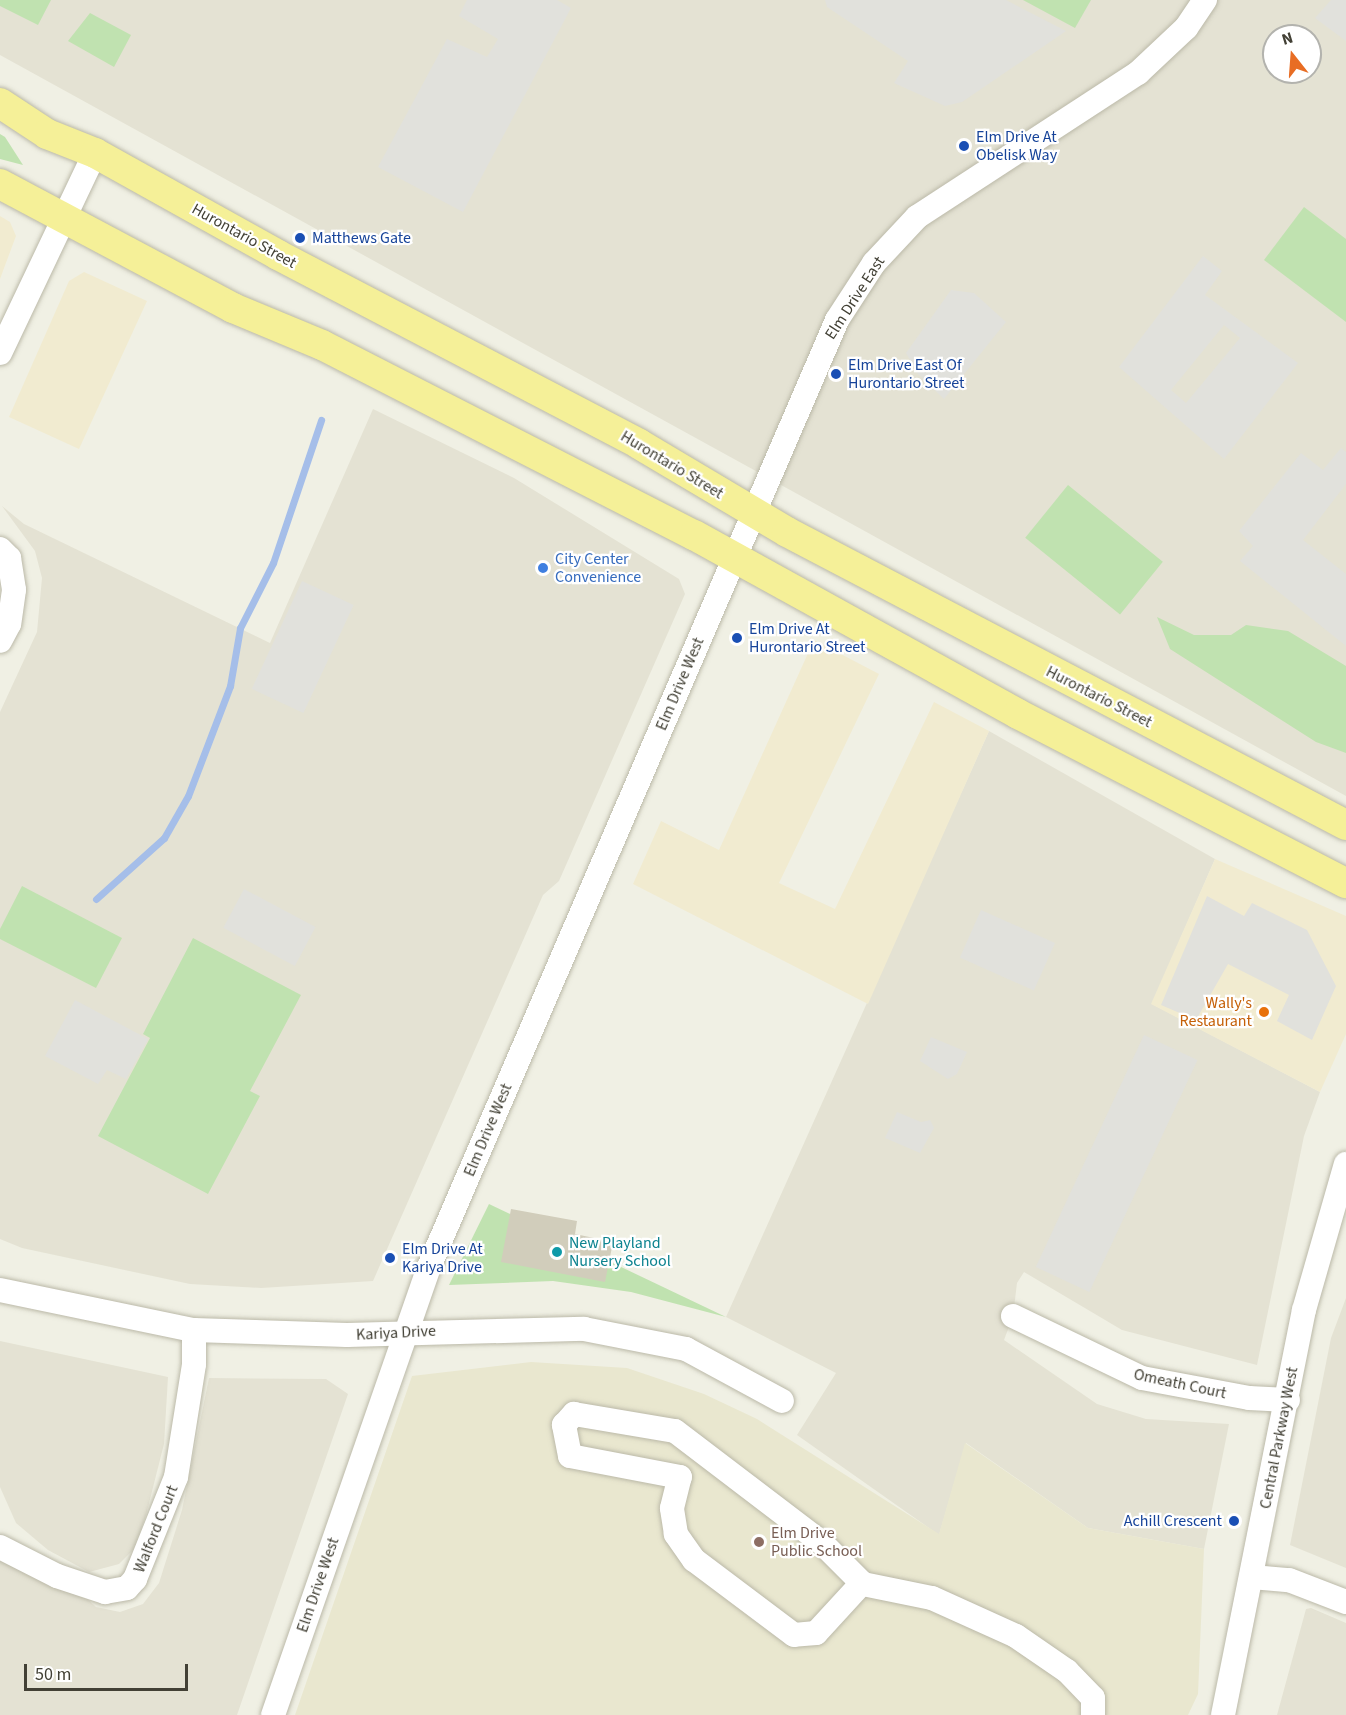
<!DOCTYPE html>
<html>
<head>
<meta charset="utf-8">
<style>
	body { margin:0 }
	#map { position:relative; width:1346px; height:1715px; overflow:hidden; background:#f0f0e4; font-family:"Source Sans 3",sans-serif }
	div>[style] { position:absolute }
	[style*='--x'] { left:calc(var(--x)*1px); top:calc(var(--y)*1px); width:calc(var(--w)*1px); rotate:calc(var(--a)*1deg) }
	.residential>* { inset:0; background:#e4e2d3 }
	.commercial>* { inset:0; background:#f1ebd0 }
	.education>* { inset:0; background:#e9e7cf }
	.green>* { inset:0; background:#c0e2b0; transform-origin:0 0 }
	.parking>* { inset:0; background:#e1e1dc; transform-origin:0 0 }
	.stream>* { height:7px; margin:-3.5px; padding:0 3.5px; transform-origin:3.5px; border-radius:3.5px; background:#a5bee9 }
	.building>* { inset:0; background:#d1cdbb }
	.roads { filter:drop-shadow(0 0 2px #bbb9a8) drop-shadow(0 0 2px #bbb9a8) }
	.minor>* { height:24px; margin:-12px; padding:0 12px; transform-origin:12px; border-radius:12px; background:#fff }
	.major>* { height:30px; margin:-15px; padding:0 15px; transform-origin:15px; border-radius:15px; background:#f5f098 }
	.dots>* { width:16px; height:16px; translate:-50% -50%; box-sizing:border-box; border:3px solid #fff; border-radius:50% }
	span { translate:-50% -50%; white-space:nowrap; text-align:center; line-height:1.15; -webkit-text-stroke:4.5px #fff; paint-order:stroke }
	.transit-label { font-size:16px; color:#164399 }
	.left { translate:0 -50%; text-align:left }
	.right { translate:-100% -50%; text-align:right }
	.street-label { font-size:16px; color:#424035 }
	.shop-label { font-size:16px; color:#366cbe }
	.food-label { font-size:16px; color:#c56008 }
	.culture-label { font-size:16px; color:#0d838f }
	.education-label { font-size:16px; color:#785e54 }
	.north { position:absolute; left:1262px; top:24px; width:60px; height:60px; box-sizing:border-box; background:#fff; border:2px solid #b3b3ae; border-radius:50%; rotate:343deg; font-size:16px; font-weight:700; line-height:24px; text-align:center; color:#424035 }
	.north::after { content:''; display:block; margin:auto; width:21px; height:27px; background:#e86d24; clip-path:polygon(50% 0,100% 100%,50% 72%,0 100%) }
	.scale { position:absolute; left:24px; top:1664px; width:164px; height:27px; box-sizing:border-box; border:3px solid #424035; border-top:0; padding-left:8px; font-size:18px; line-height:21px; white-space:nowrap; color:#424035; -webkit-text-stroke:4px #fff; paint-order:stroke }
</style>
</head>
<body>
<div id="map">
	<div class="residential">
		<i style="clip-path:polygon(evenodd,0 0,1346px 0,1346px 796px,0 55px,0 0,1274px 36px,1310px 36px,1310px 72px,1274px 72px,1274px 36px)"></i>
		<i style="clip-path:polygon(373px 409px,514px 478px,679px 579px,685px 594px,559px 881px,543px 895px,373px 1281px,261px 1288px,190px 1284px,22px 1248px,0 1239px,0 712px,37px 632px,42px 578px,35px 551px,2px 506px,24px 524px,270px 643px)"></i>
		<i style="clip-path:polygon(989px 731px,1215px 859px,1152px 1004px,1320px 1092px,1304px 1136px,1257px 1365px,1122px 1330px,1024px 1272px,1017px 1283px,1013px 1316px,1004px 1340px,1097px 1404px,1146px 1419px,1229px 1424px,1204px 1549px,1088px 1528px,966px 1443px,939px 1535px,797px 1435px,836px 1373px,726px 1317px)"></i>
		<i style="clip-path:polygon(1346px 1298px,1346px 1568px,1290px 1545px,1331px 1338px)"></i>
		<i style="clip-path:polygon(0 1341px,168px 1377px,164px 1444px,146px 1515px,135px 1548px,119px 1564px,89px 1572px,48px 1550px,16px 1523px,0 1487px)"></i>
		<i style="clip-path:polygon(209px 1378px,326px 1379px,348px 1394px,237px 1715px,0 1715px,0 1559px,83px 1595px,96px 1607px,120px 1612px,143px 1604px,159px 1583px,182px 1510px)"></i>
		<i style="clip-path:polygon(1311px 1608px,1346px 1623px,1346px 1715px,1277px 1715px,1306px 1609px)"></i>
	</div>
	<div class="commercial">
		<i style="clip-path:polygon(0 216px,10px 222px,16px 236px,0 279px)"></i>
		<i style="clip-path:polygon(84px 272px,147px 301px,79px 449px,9px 417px,69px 281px)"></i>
		<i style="clip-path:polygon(814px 640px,879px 674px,779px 883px,835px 909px,934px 702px,989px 731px,868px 1004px,633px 884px,661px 821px,719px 850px)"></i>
		<i style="clip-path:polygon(1215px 859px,1346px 916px,1346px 1034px,1320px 1092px,1151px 1004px)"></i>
	</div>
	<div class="education">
		<i style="clip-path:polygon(531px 1362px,627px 1368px,704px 1394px,757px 1419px,939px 1534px,965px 1443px,1088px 1528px,1204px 1549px,1198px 1694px,1188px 1715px,295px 1715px,412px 1376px)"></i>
	</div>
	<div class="green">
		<i style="clip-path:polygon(0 0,51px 0,38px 25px,0 6px)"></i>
		<i style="clip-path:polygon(1023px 0,1091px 0,1075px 28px)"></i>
		<i style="clip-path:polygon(90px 13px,131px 35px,114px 67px,68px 41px)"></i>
		<i style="clip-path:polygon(0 134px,5px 137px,23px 165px,0 159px)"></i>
		<i style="clip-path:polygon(1304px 207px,1346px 239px,1346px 322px,1264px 260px)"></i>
		<i style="left:1068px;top:485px;width:122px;height:68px;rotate:39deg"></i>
		<i style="clip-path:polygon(1157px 617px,1194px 635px,1231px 635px,1246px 625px,1288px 631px,1346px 666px,1346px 753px,1316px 742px,1170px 649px)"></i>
		<i style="clip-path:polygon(22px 886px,122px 938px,96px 988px,0 939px,0 929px)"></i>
		<i style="clip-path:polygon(193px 938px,301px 995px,250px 1091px,260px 1096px,208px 1194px,98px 1136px,150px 1038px,143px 1034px)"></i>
		<i style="clip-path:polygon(489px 1204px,726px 1317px,631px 1292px,553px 1281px,449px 1285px)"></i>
	</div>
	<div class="parking">
		<i style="clip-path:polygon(467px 0,557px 0,571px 8px,463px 212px,378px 167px,447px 39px,487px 57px,498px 39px,459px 16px)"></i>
		<i style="clip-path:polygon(825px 0,1006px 0,1066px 31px,962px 102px,945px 106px,894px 83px,908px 61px,827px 7px)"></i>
		<i style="clip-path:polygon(1331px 0,1346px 0,1346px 41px,1315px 18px)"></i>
		<i style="clip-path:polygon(evenodd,1203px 256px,1222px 271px,1205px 295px,1298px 363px,1224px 459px,1119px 367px,1203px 256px,1224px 325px,1240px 338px,1186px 403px,1171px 390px,1224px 325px)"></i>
		<i style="clip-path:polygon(951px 290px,974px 293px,1006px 322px,944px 399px,918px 374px,906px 353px)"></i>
		<i style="clip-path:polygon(1341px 448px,1346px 452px,1346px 484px,1303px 540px,1346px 574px,1346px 646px,1240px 561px,1253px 546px,1239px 531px,1301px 453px,1323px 470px)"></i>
		<i style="left:302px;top:581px;width:57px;height:119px;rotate:25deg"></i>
		<i style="left:244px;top:889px;width:81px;height:44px;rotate:28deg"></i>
		<i style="clip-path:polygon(1207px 896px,1244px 916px,1252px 903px,1307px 930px,1336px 986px,1312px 1040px,1277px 1021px,1289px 995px,1228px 964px,1196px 1020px,1161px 1005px)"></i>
		<i style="left:981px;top:910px;width:81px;height:52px;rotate:24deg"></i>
		<i style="clip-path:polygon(75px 1000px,148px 1039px,126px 1079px,107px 1070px,98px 1084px,45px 1056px)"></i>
		<i style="left:1144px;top:1035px;width:59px;height:256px;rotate:25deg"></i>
		<i style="clip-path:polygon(931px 1037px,967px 1052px,957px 1074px,948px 1079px,920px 1061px)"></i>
		<i style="clip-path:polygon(897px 1112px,921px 1122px,930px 1120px,934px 1128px,920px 1153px,885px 1138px)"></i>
	</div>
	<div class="stream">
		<i style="--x:96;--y:899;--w:91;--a:-41.9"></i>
		<i style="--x:164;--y:838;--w:48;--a:-60.3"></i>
		<i style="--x:188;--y:796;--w:118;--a:-69.1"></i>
		<i style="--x:230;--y:686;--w:59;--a:-80.2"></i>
		<i style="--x:240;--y:628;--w:73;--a:-63.1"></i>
		<i style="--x:273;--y:563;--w:151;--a:-71.4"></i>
	</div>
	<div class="building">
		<i style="clip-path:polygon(511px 1209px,577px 1221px,575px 1234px,613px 1242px,605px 1282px,501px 1262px)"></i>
	</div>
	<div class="roads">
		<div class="minor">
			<i style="--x:0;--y:353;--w:221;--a:-64.6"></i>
			<i style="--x:0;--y:549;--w:13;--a:45"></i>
			<i style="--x:9;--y:558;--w:32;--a:81"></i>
			<i style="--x:14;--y:590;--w:34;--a:98"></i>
			<i style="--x:9;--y:624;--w:19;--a:118"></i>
			<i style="--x:0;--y:1290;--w:198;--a:11.7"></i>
			<i style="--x:194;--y:1330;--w:153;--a:1.9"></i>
			<i style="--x:347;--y:1335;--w:237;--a:-1.5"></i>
			<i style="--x:584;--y:1329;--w:104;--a:11.1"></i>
			<i style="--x:686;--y:1349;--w:109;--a:28.4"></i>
			<i style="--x:1013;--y:1316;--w:143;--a:25.7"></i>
			<i style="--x:1142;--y:1378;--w:109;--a:10.6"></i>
			<i style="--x:1249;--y:1398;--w:39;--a:3"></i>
			<i style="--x:0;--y:1547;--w:64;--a:27"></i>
			<i style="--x:57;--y:1576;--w:51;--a:18.4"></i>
			<i style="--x:105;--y:1592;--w:22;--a:-10"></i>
			<i style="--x:127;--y:1588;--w:12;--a:-48"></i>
			<i style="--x:135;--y:1579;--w:110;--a:-68.1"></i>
			<i style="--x:176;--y:1477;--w:114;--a:-80.9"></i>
			<i style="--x:194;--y:1364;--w:34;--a:-90"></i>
			<i style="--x:1252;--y:1577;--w:37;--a:5"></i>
			<i style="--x:1289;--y:1580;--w:61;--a:21.1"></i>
			<i style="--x:862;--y:1583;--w:68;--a:132.6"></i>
			<i style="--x:816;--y:1633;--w:22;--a:175"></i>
			<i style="--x:794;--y:1635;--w:125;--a:-143.1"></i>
			<i style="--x:694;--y:1560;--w:32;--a:-125"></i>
			<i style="--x:676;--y:1534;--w:26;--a:-99"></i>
			<i style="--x:672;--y:1508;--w:32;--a:-76"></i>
			<i style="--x:680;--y:1477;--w:112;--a:-169.2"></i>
			<i style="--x:570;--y:1456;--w:32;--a:-101"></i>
			<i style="--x:564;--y:1425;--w:15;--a:-48"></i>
			<i style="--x:574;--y:1414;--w:102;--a:9.6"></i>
			<i style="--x:675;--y:1431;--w:185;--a:37.3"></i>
			<i style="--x:822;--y:1543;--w:58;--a:45"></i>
			<i style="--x:863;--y:1584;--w:70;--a:11.5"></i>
			<i style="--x:932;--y:1598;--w:92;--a:24.3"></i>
			<i style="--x:1016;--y:1636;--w:62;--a:34.5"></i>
			<i style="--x:1067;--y:1671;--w:37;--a:46"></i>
			<i style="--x:1093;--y:1698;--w:17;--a:90"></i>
			<i style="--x:273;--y:1715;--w:474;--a:-70.8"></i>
			<i style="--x:429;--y:1267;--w:1031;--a:-66.69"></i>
			<i style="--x:837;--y:320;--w:68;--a:-57"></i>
			<i style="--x:874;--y:263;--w:63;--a:-46.9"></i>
			<i style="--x:917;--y:217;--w:264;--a:-33.1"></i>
			<i style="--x:1138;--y:73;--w:66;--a:-43.2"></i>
			<i style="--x:1186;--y:28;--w:34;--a:-56"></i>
			<i style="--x:1223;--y:1715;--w:413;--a:-78.7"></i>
			<i style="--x:1304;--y:1310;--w:152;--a:-74"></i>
		</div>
		<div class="major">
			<i style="--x:0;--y:103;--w:56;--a:33.4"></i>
			<i style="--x:47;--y:134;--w:52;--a:21.6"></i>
			<i style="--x:95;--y:153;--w:210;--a:29.1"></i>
			<i style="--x:278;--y:255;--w:407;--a:27.6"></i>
			<i style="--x:639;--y:444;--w:172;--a:30.7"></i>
			<i style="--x:787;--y:532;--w:631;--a:27.66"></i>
			<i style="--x:0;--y:184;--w:264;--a:28"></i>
			<i style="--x:233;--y:308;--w:96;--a:22.6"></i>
			<i style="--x:322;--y:345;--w:418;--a:27.1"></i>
			<i style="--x:694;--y:535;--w:370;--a:28.9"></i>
			<i style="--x:1018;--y:714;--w:369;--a:27.3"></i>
		</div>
	</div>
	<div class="dots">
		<i style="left:964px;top:146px;background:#1a4fb4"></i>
		<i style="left:300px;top:238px;background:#1a4fb4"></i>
		<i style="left:836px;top:374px;background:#1a4fb4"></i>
		<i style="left:543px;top:568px;background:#3f7fe0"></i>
		<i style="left:737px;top:638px;background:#1a4fb4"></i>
		<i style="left:1264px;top:1012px;background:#e8710a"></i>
		<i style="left:557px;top:1252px;background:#0f9aa8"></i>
		<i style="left:390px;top:1258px;background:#1a4fb4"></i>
		<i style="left:1234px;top:1521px;background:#1a4fb4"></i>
		<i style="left:759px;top:1542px;background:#8d6e63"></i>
	</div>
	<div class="transit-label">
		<span class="left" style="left:976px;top:146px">Elm Drive At<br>Obelisk Way</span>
		<span class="left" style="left:312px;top:238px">Matthews Gate</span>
		<span class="left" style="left:848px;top:374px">Elm Drive East Of<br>Hurontario Street</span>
		<span class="left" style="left:749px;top:638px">Elm Drive At<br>Hurontario Street</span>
		<span class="left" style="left:402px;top:1258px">Elm Drive At<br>Kariya Drive</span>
		<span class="right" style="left:1222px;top:1521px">Achill Crescent</span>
	</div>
	<div class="street-label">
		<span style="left:244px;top:236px;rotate:29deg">Hurontario Street</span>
		<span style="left:855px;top:298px;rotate:-57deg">Elm Drive East</span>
		<span style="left:672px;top:465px;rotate:31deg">Hurontario Street</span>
		<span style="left:680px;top:684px;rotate:-67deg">Elm Drive West</span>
		<span style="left:1099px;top:697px;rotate:27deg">Hurontario Street</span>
		<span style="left:488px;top:1130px;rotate:-67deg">Elm Drive West</span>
		<span style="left:396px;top:1333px;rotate:-3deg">Kariya Drive</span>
		<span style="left:1180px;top:1384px;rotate:12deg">Omeath Court</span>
		<span style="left:1279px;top:1438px;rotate:-79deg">Central Parkway West</span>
		<span style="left:156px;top:1529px;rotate:-68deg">Walford Court</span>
		<span style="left:318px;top:1585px;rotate:-71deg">Elm Drive West</span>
	</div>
	<div class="shop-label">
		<span class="left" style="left:555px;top:568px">City Center<br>Convenience</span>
	</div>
	<div class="food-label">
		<span class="right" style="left:1252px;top:1012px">Wally's<br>Restaurant</span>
	</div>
	<div class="culture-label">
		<span class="left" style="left:569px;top:1252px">New Playland<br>Nursery School</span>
	</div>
	<div class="education-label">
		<span class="left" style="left:771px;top:1542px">Elm Drive<br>Public School</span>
	</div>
	<div class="north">N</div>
	<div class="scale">50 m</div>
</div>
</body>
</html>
